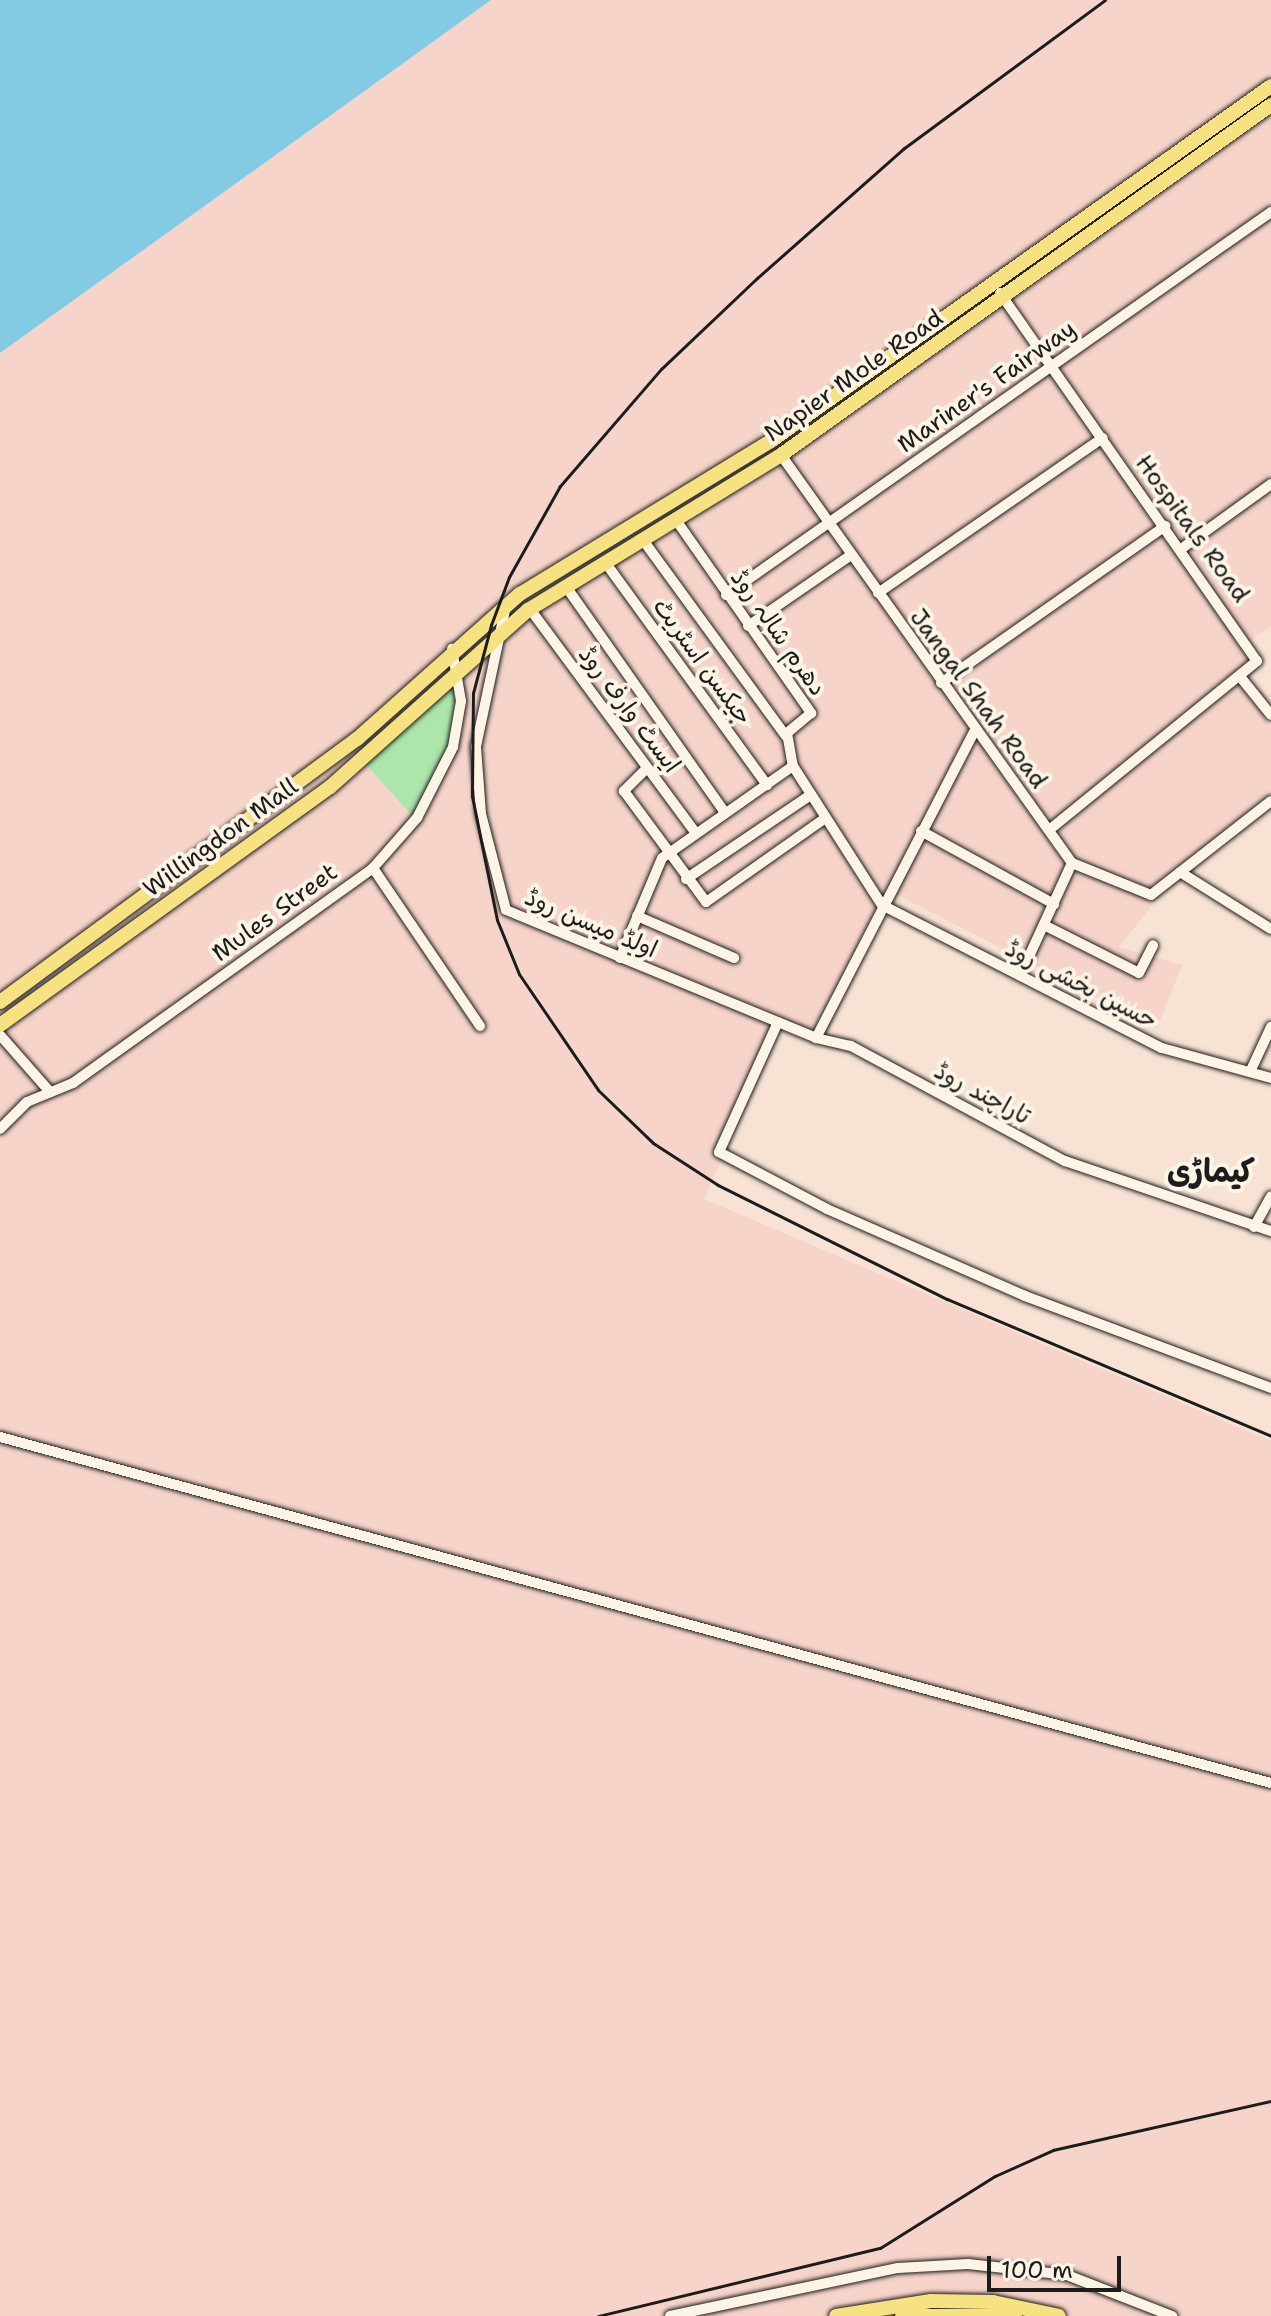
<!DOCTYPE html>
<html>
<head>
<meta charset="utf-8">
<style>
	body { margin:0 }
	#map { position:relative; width:1271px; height:2316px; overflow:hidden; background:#f8e2d4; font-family:"Shantell Sans","Playpen Sans Arabic",sans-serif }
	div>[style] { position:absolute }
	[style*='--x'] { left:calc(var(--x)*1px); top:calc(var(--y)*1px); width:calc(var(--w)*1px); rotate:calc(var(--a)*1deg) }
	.built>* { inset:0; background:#f6d4c9 }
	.green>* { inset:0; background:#ace6ab }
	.water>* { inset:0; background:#82cbe3 }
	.roads { filter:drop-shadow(0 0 2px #1c1c1c) drop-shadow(0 0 2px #1c1c1c) }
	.minor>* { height:10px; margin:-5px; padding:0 5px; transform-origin:5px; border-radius:5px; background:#fcf5e5 }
	.major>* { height:14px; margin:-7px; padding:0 7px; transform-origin:7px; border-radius:7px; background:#f6e281 }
	.rail>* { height:3px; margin:-1.5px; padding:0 1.5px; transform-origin:1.5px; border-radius:1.5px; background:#1c1c1c }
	span { translate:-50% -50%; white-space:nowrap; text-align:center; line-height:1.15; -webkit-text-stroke:8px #fcf5e5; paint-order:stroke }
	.street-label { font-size:24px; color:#1c1c1c }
	.district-label { font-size:32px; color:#1c1c1c; font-weight:700 }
	.scale { position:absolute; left:987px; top:2256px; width:134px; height:36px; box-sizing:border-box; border:4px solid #1c1c1c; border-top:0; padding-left:10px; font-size:24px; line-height:28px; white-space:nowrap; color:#1c1c1c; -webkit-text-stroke:6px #fcf5e5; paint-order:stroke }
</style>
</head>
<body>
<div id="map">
	<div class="built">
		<i style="clip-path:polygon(491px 0,1271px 0,1271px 626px,1246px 644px,1252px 698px,1271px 728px,1271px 801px,1160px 895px,1119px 947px,1182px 965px,1157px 1028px,892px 892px,825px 1040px,782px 1023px,704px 1199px,1271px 1441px,1271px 2316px,0 2316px,0 353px)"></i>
	</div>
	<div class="green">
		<i style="clip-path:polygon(457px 670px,456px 729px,415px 819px,363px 761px)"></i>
	</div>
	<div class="water">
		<i style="clip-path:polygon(0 0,491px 0,0 353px)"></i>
	</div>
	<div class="roads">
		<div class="minor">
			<i style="--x:1000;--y:293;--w:449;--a:55.1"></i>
			<i style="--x:1257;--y:661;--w:268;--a:140.9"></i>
			<i style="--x:781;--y:455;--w:501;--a:54.5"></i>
			<i style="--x:1072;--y:863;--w:124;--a:114.7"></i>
			<i style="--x:676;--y:520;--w:236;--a:55"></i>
			<i style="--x:811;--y:713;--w:31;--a:140"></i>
			<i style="--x:787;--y:733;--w:34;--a:80"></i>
			<i style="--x:793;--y:766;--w:165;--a:57.4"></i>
			<i style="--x:882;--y:905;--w:314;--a:27.1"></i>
			<i style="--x:1162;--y:1048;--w:113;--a:15.4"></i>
			<i style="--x:643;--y:540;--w:243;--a:53.9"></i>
			<i style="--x:1181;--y:549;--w:111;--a:-35.8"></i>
			<i style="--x:605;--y:562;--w:276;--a:54"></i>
			<i style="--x:567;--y:588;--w:275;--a:54.9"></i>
			<i style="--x:878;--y:593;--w:273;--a:-34.6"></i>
			<i style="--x:726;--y:595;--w:666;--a:-35.1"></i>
			<i style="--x:530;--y:609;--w:279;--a:53.5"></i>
			<i style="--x:505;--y:610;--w:140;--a:102"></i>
			<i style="--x:476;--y:747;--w:67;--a:85.7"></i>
			<i style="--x:481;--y:814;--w:99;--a:75.4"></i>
			<i style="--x:506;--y:910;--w:335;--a:22.4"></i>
			<i style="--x:816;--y:1038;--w:36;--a:13"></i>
			<i style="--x:851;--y:1046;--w:243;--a:28.3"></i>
			<i style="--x:1065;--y:1161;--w:218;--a:18.8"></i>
			<i style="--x:748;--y:626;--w:125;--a:-34.6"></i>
			<i style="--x:1242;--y:679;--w:46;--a:51.1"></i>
			<i style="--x:941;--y:683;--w:274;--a:-35"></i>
			<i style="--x:647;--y:768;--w:33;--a:135"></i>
			<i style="--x:624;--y:791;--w:138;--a:53.5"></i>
			<i style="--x:706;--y:902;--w:144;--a:-35.1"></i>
			<i style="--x:921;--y:831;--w:152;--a:28.8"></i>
			<i style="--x:1072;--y:863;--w:85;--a:22.1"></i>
			<i style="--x:1151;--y:895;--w:152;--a:-38.1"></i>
			<i style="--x:373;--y:868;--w:191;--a:55.9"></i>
			<i style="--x:1180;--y:872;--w:107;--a:32.1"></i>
			<i style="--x:686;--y:879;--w:148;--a:-34"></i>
			<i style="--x:637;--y:916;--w:106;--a:23.4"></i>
			<i style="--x:1044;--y:925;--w:106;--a:26.8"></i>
			<i style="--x:1139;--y:973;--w:31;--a:-63"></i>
			<i style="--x:620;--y:958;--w:108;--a:-67.2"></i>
			<i style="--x:662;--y:858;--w:160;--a:-35.1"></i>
			<i style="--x:778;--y:1022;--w:143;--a:114.4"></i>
			<i style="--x:719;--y:1152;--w:122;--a:27.8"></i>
			<i style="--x:827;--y:1209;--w:216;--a:23.7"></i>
			<i style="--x:1025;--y:1296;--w:263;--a:20.5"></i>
			<i style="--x:0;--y:1035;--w:76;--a:48.7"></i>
			<i style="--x:816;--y:1038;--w:344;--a:-62.7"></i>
			<i style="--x:1250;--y:1072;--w:50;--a:-65"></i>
			<i style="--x:0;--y:1129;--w:38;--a:-45"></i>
			<i style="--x:27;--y:1102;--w:50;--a:-22.4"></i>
			<i style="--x:73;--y:1083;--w:369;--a:-35.6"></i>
			<i style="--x:373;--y:868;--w:67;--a:-48.7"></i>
			<i style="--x:417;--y:818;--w:80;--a:-63.1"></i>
			<i style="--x:453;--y:747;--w:47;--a:-80.1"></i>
			<i style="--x:461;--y:701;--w:53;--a:-99.8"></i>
			<i style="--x:1254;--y:1227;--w:35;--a:-61"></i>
			<i style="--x:0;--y:1437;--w:1317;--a:15.23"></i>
			<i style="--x:670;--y:2316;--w:233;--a:-11.9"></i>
			<i style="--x:898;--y:2268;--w:70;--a:-3.3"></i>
			<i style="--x:968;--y:2264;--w:100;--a:6.3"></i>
			<i style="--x:1067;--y:2275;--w:113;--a:21.3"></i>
		</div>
		<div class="major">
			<i style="--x:0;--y:1002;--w:443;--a:-36.4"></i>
			<i style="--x:357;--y:739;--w:218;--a:-41.7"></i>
			<i style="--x:520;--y:594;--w:294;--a:-31.4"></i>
			<i style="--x:771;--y:441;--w:613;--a:-35.37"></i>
			<i style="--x:0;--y:1025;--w:407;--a:-35.8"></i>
			<i style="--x:330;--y:787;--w:266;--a:-41.8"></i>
			<i style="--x:528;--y:610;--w:297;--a:-31.5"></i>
			<i style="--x:781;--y:455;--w:602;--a:-35.54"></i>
			<i style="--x:836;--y:2316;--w:96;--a:-9"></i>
			<i style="--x:931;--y:2301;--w:62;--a:0.9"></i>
			<i style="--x:993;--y:2302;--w:67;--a:12"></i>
			<i style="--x:902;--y:2316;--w:113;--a:0"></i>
		</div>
	</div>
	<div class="rail">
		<i style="--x:1105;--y:0;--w:250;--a:143.6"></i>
		<i style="--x:904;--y:148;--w:196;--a:138.5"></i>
		<i style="--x:757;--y:278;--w:132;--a:136.5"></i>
		<i style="--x:661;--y:369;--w:155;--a:130.8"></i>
		<i style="--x:560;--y:486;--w:104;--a:119.3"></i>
		<i style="--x:509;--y:577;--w:51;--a:110.6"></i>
		<i style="--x:491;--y:625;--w:70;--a:104.8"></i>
		<i style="--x:473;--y:693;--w:103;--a:90.6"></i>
		<i style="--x:472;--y:796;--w:126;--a:78.6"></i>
		<i style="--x:497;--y:920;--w:58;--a:67.8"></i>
		<i style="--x:519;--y:974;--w:140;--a:55.7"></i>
		<i style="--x:598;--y:1090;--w:76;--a:43.9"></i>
		<i style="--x:653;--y:1143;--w:77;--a:32.9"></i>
		<i style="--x:718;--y:1185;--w:256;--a:26.5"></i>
		<i style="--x:947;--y:1299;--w:352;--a:22.9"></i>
		<i style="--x:598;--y:2316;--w:290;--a:-13.6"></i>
		<i style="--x:880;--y:2248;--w:136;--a:-32.1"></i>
		<i style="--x:995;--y:2176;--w:64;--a:-24.1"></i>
		<i style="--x:1053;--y:2150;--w:223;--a:-12.7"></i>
	</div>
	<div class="street-label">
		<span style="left:854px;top:376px;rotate:-35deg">Napier Mole Road</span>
		<span style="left:987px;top:387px;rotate:-35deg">Mariner's Fairway</span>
		<span style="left:1192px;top:529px;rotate:54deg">Hospitals Road</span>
		<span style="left:778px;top:633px;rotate:55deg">دھرم شالہ روڈ</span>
		<span style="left:702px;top:662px;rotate:54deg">جیکسن اسٹریٹ</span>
		<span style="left:978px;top:699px;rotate:54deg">Jangal Shah Road</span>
		<span style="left:629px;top:710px;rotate:53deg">ایسٹ وارف روڈ</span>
		<span style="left:221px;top:838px;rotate:-36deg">Willingdon Mall</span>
		<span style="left:275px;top:913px;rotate:-36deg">Mules Street</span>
		<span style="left:591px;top:924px;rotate:23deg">اولڈ میسن روڈ</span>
		<span style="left:1081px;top:985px;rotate:27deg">حسین بخشی روڈ</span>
		<span style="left:982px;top:1094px;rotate:28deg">تاراچند روڈ</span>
	</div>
	<div class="district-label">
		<span style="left:1211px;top:1171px">کیماڑی</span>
	</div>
	<div class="scale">100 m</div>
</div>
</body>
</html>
